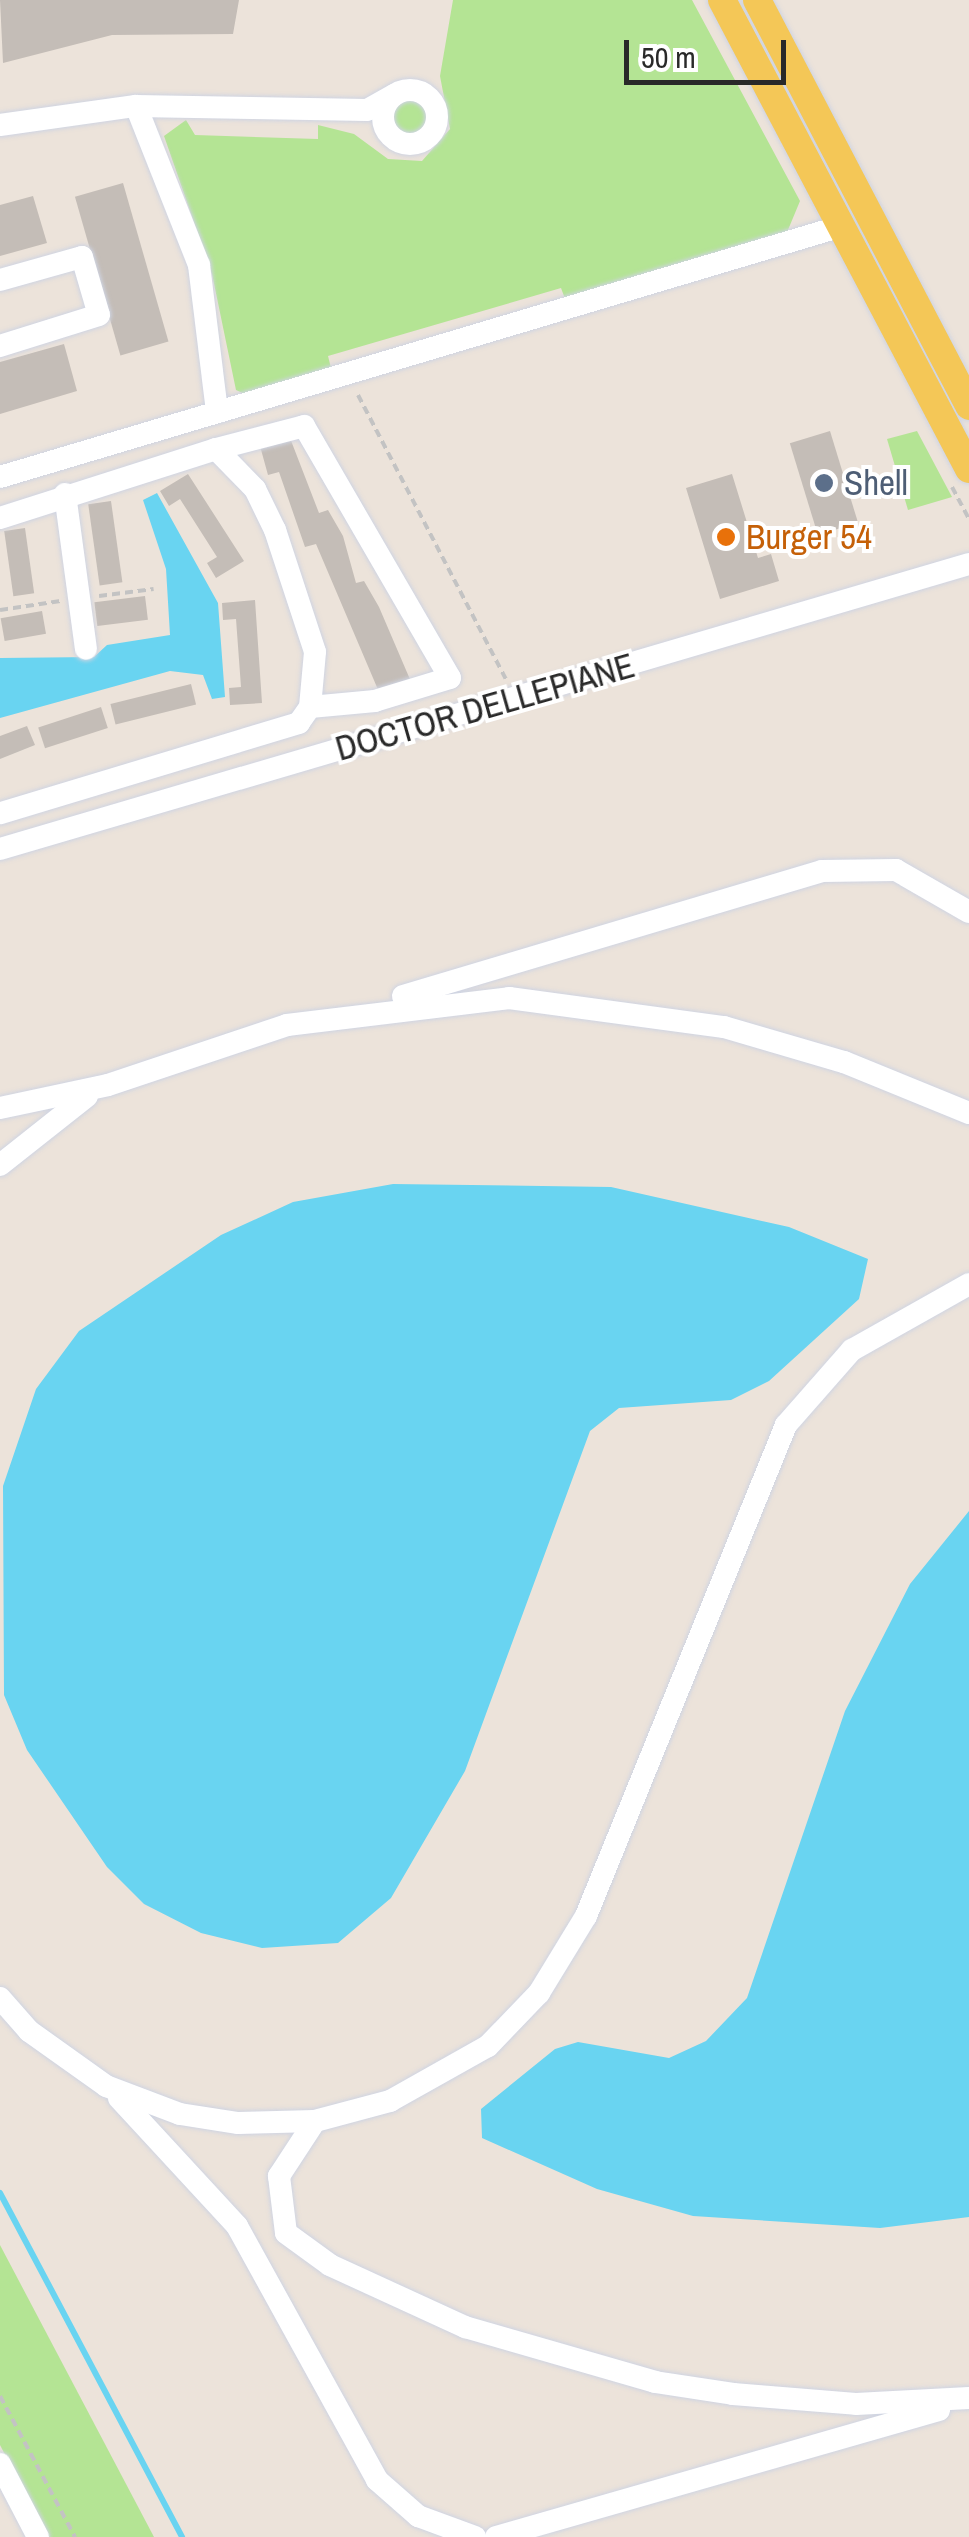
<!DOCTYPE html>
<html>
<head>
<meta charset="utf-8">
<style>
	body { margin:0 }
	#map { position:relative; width:969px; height:2537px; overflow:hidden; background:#ece3da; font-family:"Archivo Narrow",sans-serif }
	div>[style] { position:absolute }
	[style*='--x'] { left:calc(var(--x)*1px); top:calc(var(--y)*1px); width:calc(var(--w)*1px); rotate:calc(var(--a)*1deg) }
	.green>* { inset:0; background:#b4e494 }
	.round { border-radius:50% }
	.water>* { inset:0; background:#69d4f1 }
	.stream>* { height:6px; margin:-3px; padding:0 3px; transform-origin:3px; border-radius:3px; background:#69d4f1 }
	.building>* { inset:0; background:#c4bdb7; transform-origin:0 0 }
	.path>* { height:4px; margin-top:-2px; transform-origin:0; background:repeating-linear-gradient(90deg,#c3c3c3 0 8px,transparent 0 13px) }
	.roads { filter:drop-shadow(0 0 2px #cfd4e2) drop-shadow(0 0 2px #cfd4e2) }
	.minor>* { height:22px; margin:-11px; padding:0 11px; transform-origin:11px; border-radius:11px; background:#fff }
	.minor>.ring { margin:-11px; padding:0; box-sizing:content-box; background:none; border:22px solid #fff; border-radius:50% }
	.major>* { height:28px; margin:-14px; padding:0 14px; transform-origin:14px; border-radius:14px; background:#f4c757 }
	.dots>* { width:28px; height:28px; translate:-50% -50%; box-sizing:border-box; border:5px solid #fff; border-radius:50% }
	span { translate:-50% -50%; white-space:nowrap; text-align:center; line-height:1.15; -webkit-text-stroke:8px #fff; paint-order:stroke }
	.service-label { font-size:35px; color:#4e5e75 }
	.left { translate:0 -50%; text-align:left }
	.food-label { font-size:35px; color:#c56008 }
	.street-label { font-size:35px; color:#292929 }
	.scale { position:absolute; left:624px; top:40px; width:162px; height:45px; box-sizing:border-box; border:5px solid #292929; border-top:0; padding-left:12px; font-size:30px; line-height:35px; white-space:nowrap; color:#292929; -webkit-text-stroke:8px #fff; paint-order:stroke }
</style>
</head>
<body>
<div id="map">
	<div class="green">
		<i style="clip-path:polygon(453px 0,692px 0,800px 201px,783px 242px,567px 304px,561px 288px,328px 356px,332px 372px,249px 396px,236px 390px,212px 274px,164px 136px,186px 120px,195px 135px,318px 139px,318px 125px,354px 134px,388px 159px,422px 161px,450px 129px,440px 76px)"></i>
		<i class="round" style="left:390px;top:97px;width:40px;height:40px"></i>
		<i style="clip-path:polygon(917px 431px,952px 497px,908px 510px,887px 439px)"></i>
		<i style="clip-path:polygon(0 2245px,154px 2537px,48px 2537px,0 2445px)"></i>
	</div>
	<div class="water">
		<i style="clip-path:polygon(157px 493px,218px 603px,225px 697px,212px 699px,203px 675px,170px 671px,0 718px,0 658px,94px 657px,107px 645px,170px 635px,166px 569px,143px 500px)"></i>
		<i style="clip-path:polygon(393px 1184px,611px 1187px,789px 1227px,868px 1259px,859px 1299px,769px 1381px,731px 1400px,619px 1408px,590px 1431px,465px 1771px,391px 1898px,338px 1943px,262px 1948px,201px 1933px,144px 1904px,107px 1867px,27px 1750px,4px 1695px,3px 1486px,36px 1389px,79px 1331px,221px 1235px,293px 1202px)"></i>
		<i style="clip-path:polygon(969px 1511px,969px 2217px,880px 2228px,693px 2216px,597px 2189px,482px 2138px,481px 2109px,555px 2049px,578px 2042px,669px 2058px,706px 2041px,747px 1998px,845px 1711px,910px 1584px)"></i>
	</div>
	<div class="stream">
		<i style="--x:0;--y:2193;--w:389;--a:62.1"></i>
	</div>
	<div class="building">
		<i style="clip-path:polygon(0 0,239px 0,233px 34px,112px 35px,3px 63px)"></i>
		<i style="left:123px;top:183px;width:165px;height:50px;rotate:74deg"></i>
		<i style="clip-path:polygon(33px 196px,47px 243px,0 256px,0 205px)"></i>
		<i style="clip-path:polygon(64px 344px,77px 391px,0 414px,0 362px)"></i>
		<i style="left:830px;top:431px;width:96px;height:42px;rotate:73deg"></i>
		<i style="clip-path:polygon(290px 438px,319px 513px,328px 510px,343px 536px,356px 583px,364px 581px,379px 607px,412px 684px,379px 692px,316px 544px,305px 547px,279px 472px,268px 475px,260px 446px)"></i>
		<i style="clip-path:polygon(188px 474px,244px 561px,216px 578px,207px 563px,217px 557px,180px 499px,169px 506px,160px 491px)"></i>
		<i style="clip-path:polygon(732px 474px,758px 558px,771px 554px,779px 581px,720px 599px,686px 488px)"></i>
		<i style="left:111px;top:501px;width:82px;height:23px;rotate:82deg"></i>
		<i style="left:25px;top:528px;width:66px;height:21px;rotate:82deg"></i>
		<i style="left:145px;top:596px;width:24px;height:51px;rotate:83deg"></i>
		<i style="clip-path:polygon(255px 600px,262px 703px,230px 705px,229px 688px,241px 687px,236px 619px,223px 620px,222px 603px)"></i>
		<i style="left:42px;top:611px;width:23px;height:42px;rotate:80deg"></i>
		<i style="left:191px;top:684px;width:21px;height:83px;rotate:76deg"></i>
		<i style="left:101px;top:707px;width:22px;height:66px;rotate:72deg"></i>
		<i style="clip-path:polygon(27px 726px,35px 745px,0 759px,0 736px)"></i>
	</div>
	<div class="path">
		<i style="--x:358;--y:395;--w:320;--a:62.5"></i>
		<i style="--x:952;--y:487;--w:36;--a:62"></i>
		<i style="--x:99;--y:596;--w:55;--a:-7.3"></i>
		<i style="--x:0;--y:610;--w:61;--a:-8.5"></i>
		<i style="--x:0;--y:2396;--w:160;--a:62"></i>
	</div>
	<div class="roads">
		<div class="minor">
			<i class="ring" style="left:383px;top:90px;width:32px;height:32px"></i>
			<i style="--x:136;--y:106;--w:171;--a:68.4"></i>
			<i style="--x:199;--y:265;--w:148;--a:83"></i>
			<i style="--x:0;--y:125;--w:137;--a:-8"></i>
			<i style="--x:136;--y:106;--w:231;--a:1"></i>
			<i style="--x:367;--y:110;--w:31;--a:-29"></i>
			<i style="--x:0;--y:280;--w:85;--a:-15.7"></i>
			<i style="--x:82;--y:257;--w:60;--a:73.7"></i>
			<i style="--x:99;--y:315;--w:104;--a:162.6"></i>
			<i style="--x:216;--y:449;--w:91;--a:-14.6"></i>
			<i style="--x:304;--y:426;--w:291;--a:59.9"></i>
			<i style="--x:450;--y:678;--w:78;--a:163"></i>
			<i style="--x:375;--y:701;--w:65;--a:174.7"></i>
			<i style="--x:0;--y:477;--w:879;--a:-16.6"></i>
			<i style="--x:65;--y:494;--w:156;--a:82.3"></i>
			<i style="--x:0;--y:518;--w:227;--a:-17.7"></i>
			<i style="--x:216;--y:449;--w:56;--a:45.7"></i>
			<i style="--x:255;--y:489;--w:46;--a:64"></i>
			<i style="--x:275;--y:530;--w:128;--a:71.8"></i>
			<i style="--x:315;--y:652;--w:55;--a:95.2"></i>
			<i style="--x:310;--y:707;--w:19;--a:125"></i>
			<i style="--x:299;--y:723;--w:312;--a:163.2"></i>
			<i style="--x:0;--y:849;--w:1010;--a:-16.39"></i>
			<i style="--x:403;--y:996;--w:437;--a:-16.6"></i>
			<i style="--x:822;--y:871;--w:74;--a:-0.8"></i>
			<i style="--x:896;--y:870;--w:84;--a:29.9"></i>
			<i style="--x:0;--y:1108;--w:110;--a:-12"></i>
			<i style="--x:108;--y:1085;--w:189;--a:-18.5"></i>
			<i style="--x:287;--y:1025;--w:224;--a:-6.9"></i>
			<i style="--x:509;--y:998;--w:217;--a:7.7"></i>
			<i style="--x:724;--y:1027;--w:125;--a:16.3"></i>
			<i style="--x:844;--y:1062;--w:135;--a:22.2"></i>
			<i style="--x:0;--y:1165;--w:111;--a:-38.4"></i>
			<i style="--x:0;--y:1998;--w:44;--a:48.7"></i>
			<i style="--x:29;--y:2031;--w:95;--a:35.5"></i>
			<i style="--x:106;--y:2086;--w:79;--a:20.7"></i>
			<i style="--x:180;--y:2114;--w:59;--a:8.8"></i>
			<i style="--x:238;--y:2123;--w:77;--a:-1.5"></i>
			<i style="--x:315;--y:2121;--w:78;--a:-14.9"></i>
			<i style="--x:390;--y:2101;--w:112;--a:-29.3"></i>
			<i style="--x:488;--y:2046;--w:74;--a:-46.1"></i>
			<i style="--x:539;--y:1993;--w:90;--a:-58.6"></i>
			<i style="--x:586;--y:1916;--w:530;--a:-67.84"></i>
			<i style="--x:786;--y:1425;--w:100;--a:-48.7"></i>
			<i style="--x:852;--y:1350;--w:134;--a:-29.4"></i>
			<i style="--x:119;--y:2098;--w:174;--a:47.3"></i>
			<i style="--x:237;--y:2226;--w:290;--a:61.1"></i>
			<i style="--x:377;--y:2480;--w:55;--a:41.3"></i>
			<i style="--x:418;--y:2516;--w:61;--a:20.2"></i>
			<i style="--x:315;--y:2121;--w:66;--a:123.2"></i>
			<i style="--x:279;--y:2176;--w:57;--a:83"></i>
			<i style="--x:286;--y:2233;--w:54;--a:36"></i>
			<i style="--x:330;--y:2265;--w:149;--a:24.7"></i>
			<i style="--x:465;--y:2327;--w:198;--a:16.1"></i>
			<i style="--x:655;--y:2382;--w:79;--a:8.7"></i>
			<i style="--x:733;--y:2394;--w:123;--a:4.6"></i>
			<i style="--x:856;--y:2404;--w:113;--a:-3"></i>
			<i style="--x:0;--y:2464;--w:82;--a:62.5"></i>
			<i style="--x:496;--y:2537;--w:461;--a:-16"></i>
		</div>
		<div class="major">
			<i style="--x:722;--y:0;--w:530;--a:62.23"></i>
			<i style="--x:757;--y:0;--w:458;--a:62.4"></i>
		</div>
	</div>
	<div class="dots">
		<i style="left:824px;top:483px;background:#5c6f8a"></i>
		<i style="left:726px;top:537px;background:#e8710a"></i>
	</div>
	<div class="service-label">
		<span class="left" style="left:844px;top:483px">Shell</span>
	</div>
	<div class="food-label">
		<span class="left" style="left:746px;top:537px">Burger 54</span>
	</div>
	<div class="street-label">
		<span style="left:485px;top:707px;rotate:-16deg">DOCTOR DELLEPIANE</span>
	</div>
	<div class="scale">50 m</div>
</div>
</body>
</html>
